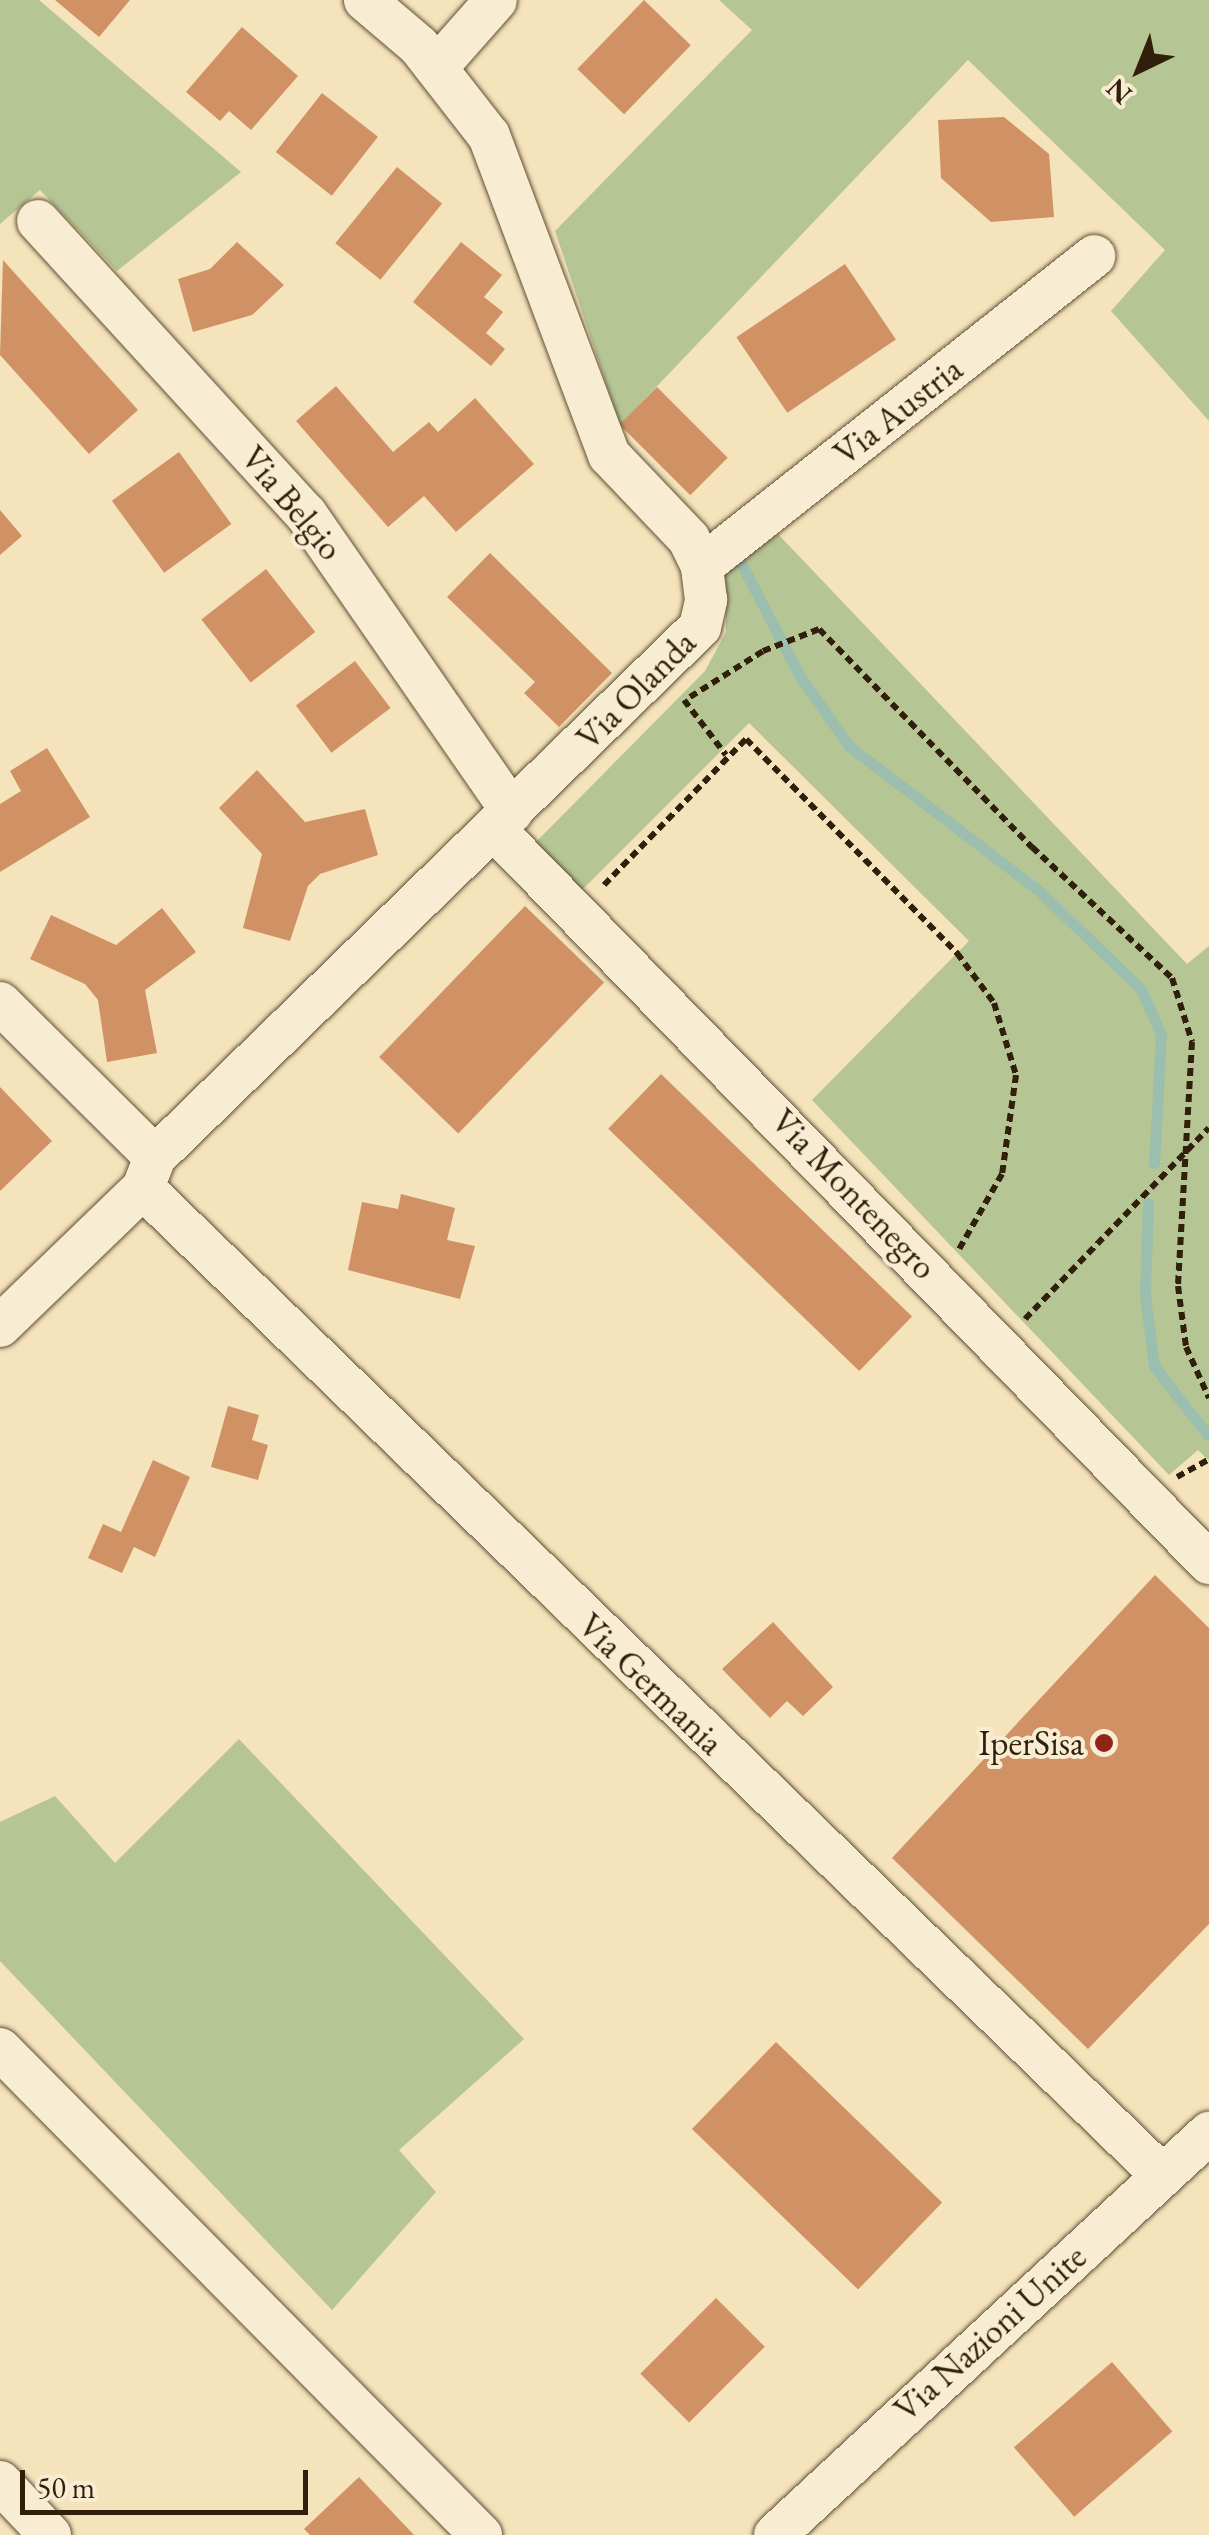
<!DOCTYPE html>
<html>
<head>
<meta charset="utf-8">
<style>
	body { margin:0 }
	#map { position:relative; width:1209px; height:2535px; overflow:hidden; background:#f4e3bb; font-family:"EB Garamond",serif }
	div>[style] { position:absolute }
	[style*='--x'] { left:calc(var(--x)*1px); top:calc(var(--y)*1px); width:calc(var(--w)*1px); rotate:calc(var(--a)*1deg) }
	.green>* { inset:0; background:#b6c594 }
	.stream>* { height:11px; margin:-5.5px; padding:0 5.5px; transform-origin:5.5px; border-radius:5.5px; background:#9cbeae }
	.building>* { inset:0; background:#d09265; transform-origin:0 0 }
	.path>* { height:6px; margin-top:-3px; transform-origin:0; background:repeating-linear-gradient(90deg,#301f0a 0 8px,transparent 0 13px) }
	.roads { filter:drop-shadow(0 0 2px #615036) drop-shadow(0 0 2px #615036) }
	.minor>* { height:42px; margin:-21px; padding:0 21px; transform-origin:21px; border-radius:21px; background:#f8edd3 }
	.dots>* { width:28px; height:28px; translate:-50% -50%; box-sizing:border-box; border:5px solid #f8edd3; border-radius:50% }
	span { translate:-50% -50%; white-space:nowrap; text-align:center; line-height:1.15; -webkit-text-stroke:8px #f8edd3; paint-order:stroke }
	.street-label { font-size:35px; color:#301f0a }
	.poi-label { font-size:35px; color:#301f0a }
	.right { translate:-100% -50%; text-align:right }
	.north { position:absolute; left:1089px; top:20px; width:100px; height:100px; -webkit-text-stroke:8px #f8edd3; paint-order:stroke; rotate:223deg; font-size:28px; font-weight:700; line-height:40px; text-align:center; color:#301f0a }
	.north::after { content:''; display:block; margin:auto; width:35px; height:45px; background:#301f0a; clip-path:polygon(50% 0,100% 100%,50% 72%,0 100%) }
	.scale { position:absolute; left:20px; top:2470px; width:288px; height:45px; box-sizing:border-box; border:5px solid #301f0a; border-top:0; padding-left:12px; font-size:30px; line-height:35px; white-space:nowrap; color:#301f0a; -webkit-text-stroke:8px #f8edd3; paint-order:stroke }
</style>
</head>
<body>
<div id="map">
	<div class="green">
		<i style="clip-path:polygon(0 0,39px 0,241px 172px,117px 271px,40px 190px,0 224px)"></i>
		<i style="clip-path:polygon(719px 0,1209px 0,1209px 421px,1111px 311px,1165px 250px,968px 60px,620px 425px,555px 231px,752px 30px)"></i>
		<i style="clip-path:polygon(778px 534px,1187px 964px,1209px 946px,1209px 1461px,1198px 1450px,1169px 1475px,812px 1100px,969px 941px,749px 723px,582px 890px,536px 842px,705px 671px,726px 632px,725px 572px)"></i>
		<i style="clip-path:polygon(239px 1739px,524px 2039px,399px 2150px,436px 2192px,332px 2310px,0 1961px,0 1822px,55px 1796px,115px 1863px)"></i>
	</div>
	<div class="stream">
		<i style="--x:740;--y:561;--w:128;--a:62.6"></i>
		<i style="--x:799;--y:675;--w:87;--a:54.8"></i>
		<i style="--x:849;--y:746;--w:236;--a:37.3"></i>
		<i style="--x:1037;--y:889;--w:144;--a:43.9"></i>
		<i style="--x:1141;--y:989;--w:50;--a:66.5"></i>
		<i style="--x:1161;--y:1035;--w:128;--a:93.1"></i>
		<i style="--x:1148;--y:1203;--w:92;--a:91.9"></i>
		<i style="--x:1145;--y:1295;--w:72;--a:82.8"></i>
		<i style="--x:1154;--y:1366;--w:86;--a:52.1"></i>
	</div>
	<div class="building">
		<i style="clip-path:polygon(55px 0,130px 0,99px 37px)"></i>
		<i style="left:644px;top:0;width:65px;height:96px;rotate:44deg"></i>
		<i style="clip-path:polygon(242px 27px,298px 76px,251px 130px,229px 111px,220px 121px,186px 92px)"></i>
		<i style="left:322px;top:93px;width:71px;height:75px;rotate:38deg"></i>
		<i style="clip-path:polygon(1004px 117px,1049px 154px,1054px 217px,991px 222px,941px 178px,938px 120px)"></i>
		<i style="left:397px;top:167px;width:58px;height:98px;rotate:39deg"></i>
		<i style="clip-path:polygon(237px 242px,284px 285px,252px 315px,193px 332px,178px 279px,210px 269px)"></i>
		<i style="clip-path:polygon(461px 242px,502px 275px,484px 297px,503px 312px,486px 333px,505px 349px,491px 366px,413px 302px)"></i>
		<i style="clip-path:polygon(3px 260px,138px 410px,89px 454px,0 355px)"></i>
		<i style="left:845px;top:264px;width:91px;height:131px;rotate:56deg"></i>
		<i style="clip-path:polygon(336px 386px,393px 452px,429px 422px,438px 432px,475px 398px,534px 464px,456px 532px,424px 496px,388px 527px,296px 421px)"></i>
		<i style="left:657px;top:387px;width:100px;height:53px;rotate:45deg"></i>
		<i style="left:179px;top:452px;width:89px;height:83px;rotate:54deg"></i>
		<i style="clip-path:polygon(0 510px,22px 536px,0 555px)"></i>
		<i style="clip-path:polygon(490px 553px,612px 673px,559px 727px,524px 693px,535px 682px,447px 597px)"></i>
		<i style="left:266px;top:569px;width:80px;height:82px;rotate:52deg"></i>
		<i style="left:355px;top:661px;width:59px;height:74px;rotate:53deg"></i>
		<i style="clip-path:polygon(47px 748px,90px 817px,0 872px,0 804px,21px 791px,10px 771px)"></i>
		<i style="clip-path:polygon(257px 770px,305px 822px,365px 809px,378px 855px,320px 874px,308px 886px,290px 941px,243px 928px,262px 854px,219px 808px)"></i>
		<i style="left:525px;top:906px;width:110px;height:210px;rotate:44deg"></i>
		<i style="clip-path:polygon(162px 908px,196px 952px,145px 990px,157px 1053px,107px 1062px,98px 1000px,85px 984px,30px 959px,51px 915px,116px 945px)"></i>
		<i style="left:661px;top:1074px;width:349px;height:76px;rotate:44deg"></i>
		<i style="clip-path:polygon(0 1087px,52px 1141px,0 1191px)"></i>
		<i style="clip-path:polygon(401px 1194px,455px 1208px,447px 1240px,475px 1246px,460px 1299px,348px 1270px,362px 1202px,398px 1209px)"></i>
		<i style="clip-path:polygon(228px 1406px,259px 1415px,252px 1440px,268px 1445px,258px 1480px,211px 1467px)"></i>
		<i style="clip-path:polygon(153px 1460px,190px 1477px,155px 1557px,134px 1547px,122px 1573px,88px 1558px,103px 1524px,121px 1532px)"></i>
		<i style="clip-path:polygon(1155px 1575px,1209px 1628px,1209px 1924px,1088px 2049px,892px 1858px)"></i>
		<i style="clip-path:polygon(773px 1622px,833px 1687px,803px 1716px,787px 1701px,770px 1718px,722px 1669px)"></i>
		<i style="left:776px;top:2042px;width:231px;height:121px;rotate:44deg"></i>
		<i style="left:716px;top:2298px;width:69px;height:107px;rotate:45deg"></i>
		<i style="left:1112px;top:2362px;width:92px;height:130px;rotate:49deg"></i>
		<i style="clip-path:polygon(359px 2477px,414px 2535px,310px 2535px,304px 2529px)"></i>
	</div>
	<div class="path">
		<i style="--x:690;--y:697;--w:86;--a:-32.2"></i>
		<i style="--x:763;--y:651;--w:60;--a:-21.4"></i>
		<i style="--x:819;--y:629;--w:305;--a:45.7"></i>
		<i style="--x:1032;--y:847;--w:192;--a:43.1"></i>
		<i style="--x:1172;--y:978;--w:67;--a:72.6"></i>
		<i style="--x:1192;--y:1042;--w:244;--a:93.3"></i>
		<i style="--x:1178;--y:1286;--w:62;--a:82.5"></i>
		<i style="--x:1186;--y:1347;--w:56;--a:65.7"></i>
		<i style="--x:684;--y:700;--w:69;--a:52.6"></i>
		<i style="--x:604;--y:885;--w:204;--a:-45.8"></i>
		<i style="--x:746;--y:739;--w:301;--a:45.4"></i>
		<i style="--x:957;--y:953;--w:62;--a:53.5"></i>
		<i style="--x:994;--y:1003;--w:75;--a:73"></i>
		<i style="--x:1016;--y:1075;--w:100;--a:98"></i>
		<i style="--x:1002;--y:1174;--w:89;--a:119.7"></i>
		<i style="--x:1025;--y:1319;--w:265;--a:-46.1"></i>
		<i style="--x:1177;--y:1477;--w:37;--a:-29"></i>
	</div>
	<div class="roads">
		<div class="minor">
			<i style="--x:437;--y:67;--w:89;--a:-48.6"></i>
			<i style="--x:38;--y:221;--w:397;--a:47.6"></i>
			<i style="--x:306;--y:514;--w:362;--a:55.3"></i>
			<i style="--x:702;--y:566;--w:500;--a:-38.3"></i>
			<i style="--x:494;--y:829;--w:1025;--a:45.75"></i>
			<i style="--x:0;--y:1003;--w:218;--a:44.8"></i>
			<i style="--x:143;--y:1188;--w:1420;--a:44.09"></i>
			<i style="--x:0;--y:1326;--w:199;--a:-44"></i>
			<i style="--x:143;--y:1188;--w:33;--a:-69"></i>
			<i style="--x:155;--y:1157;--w:760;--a:-44.2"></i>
			<i style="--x:700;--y:627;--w:28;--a:-77"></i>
			<i style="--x:706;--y:600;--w:34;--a:-97"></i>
			<i style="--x:702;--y:566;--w:30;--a:-116"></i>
			<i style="--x:689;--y:539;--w:116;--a:-133.6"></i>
			<i style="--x:609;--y:455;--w:341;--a:-110.6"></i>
			<i style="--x:489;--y:136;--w:114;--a:-127.9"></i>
			<i style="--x:419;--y:46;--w:71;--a:-139.6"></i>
			<i style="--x:0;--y:2049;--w:684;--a:45.3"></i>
			<i style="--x:0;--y:2482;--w:73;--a:46.7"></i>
			<i style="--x:775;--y:2535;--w:592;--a:-42.81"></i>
		</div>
	</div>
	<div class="dots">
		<i style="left:1104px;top:1743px;background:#8f2418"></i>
	</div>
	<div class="street-label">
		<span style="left:898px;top:411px;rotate:-38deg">Via Austria</span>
		<span style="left:292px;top:503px;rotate:50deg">Via Belgio</span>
		<span style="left:636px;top:690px;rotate:-45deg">Via Olanda</span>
		<span style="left:854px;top:1194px;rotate:46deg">Via Montenegro</span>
		<span style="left:651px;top:1684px;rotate:44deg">Via Germania</span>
		<span style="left:990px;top:2333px;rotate:-42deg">Via Nazioni Unite</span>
	</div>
	<div class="poi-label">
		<span class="right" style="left:1084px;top:1743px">IperSisa</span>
	</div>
	<div class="north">N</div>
	<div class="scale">50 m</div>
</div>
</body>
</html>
